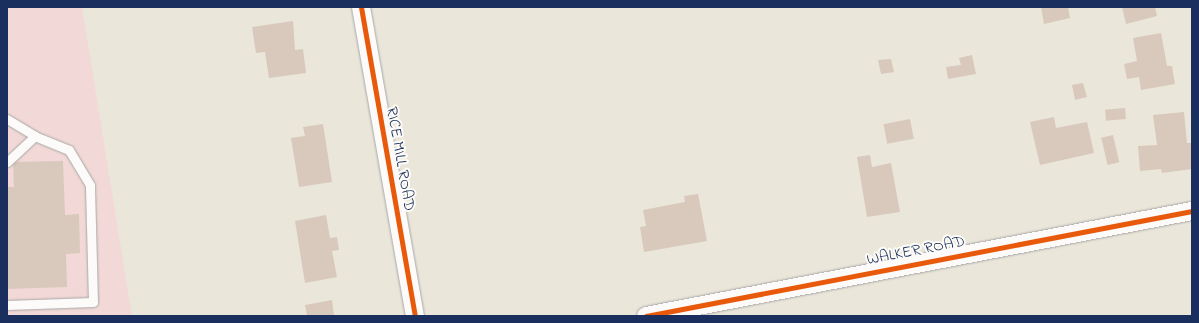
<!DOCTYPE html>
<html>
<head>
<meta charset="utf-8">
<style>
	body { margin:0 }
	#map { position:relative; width:1199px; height:323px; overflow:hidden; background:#ebe6da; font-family:"Indie Flower",sans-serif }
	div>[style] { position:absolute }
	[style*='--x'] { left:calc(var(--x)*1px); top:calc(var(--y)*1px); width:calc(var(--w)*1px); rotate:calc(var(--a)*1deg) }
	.built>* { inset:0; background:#f2d9d7 }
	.building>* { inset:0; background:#d9c8bc; transform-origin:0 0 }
	.roads { filter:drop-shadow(0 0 1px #a8a8a7) drop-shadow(0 0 1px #a8a8a7) }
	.lane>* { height:9px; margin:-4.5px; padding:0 4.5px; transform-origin:4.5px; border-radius:4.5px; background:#fcfbf9 }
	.street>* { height:18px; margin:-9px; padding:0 9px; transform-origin:9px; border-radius:9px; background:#fcfbf9 }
	.cycleway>* { height:5px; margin:-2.5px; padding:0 2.5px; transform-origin:2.5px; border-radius:2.5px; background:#e8590c }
	span { translate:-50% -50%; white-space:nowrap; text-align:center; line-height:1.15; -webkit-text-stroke:4px #fdfcf7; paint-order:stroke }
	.street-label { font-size:16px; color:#1b2f5e }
	.frame { position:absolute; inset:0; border:8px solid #1b2f5e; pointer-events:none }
</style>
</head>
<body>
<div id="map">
	<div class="built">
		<i style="clip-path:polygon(7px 7px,82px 7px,132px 316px,7px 316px)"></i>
	</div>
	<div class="building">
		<i style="clip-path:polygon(1041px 7px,1068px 7px,1070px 18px,1044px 24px)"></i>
		<i style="clip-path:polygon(1122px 7px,1155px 7px,1157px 16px,1126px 24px)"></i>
		<i style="clip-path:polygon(293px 21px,295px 50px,303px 49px,306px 73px,269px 78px,265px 52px,256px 53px,252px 27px)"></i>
		<i style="clip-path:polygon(1161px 33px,1167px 66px,1172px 66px,1175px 84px,1141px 90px,1139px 77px,1127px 79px,1124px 64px,1137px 61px,1133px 38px)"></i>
		<i style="clip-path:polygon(972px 55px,976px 74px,948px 79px,946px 67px,961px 65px,959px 58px)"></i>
		<i style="clip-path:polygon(891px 59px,894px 72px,881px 74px,878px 60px)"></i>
		<i style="clip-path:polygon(1083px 83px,1087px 97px,1075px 100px,1072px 85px)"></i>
		<i style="left:1125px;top:108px;width:11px;height:20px;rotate:85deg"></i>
		<i style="clip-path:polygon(1184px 112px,1187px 143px,1192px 143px,1192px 169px,1162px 173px,1161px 169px,1140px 171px,1138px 146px,1157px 145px,1153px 115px)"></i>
		<i style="clip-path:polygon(1054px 117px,1056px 128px,1087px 122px,1094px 153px,1040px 165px,1030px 122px)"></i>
		<i style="left:910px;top:119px;width:20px;height:27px;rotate:79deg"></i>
		<i style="clip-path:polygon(323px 124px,332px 182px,299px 187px,291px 138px,305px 136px,303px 127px)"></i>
		<i style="left:1113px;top:135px;width:28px;height:12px;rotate:77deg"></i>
		<i style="clip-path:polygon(870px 155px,872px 167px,891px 163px,900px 212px,867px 217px,857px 157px)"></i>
		<i style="clip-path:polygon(63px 161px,65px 215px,79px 214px,80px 253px,66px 254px,67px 287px,7px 289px,7px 187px,14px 187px,13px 162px)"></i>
		<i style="clip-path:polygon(698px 194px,707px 241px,644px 252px,640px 227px,646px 226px,643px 210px,685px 202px,684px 196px)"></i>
		<i style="clip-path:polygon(326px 215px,330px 238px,337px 237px,339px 250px,332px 251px,337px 277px,305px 283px,295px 221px)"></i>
		<i style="clip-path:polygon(332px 300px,334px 316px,307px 316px,305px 305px)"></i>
	</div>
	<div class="roads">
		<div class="lane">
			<i style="--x:7;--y:119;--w:33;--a:31"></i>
			<i style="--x:35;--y:136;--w:38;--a:137"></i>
			<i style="--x:7;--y:305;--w:86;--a:-2"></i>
			<i style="--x:93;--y:302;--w:117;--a:-91.5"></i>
			<i style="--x:90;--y:185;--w:41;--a:-121"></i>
			<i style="--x:69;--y:150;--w:37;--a:-158"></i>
		</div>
		<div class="street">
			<i style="--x:361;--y:7;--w:314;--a:80.1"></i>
			<i style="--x:646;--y:316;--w:556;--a:-10.89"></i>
		</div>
	</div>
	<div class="cycleway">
		<i style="--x:361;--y:7;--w:314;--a:80.1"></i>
		<i style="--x:646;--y:316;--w:556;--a:-10.89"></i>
	</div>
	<div class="street-label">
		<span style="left:400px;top:159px;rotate:80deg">RICE MILL ROAD</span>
		<span style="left:916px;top:251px;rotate:-11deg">WALKER ROAD</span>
	</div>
	<div class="frame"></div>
</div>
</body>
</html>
